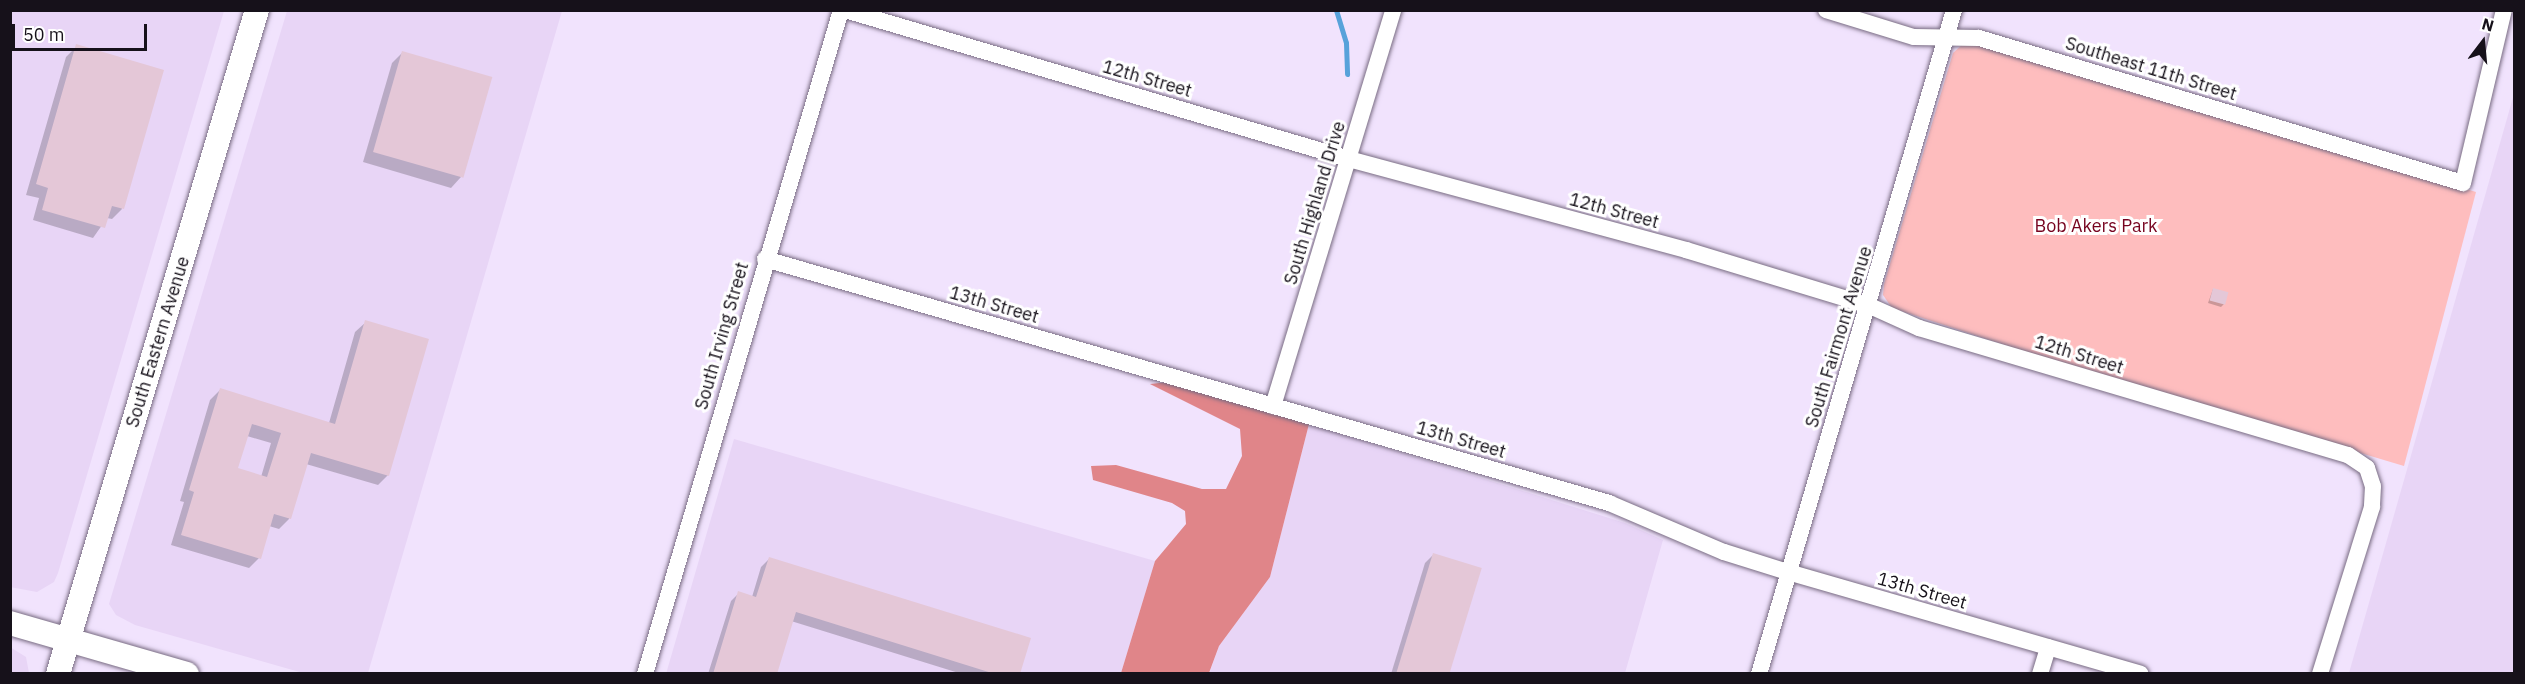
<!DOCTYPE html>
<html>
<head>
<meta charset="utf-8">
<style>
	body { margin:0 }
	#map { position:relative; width:2525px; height:684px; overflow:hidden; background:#f1e3fd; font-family:"IBM Plex Sans",sans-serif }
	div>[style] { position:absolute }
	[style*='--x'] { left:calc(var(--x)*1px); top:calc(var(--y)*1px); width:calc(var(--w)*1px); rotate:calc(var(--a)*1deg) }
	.built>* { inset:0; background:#e8d5f6 }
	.green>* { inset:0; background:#febdbe }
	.forest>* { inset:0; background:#e08589 }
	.shadow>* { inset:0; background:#0003 }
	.stream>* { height:5px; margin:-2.5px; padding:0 2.5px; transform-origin:2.5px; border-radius:2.5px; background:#57a2da }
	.building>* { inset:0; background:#e4c7d7; transform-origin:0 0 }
	.roads { filter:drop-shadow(0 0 2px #786b82) drop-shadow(0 0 2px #786b82) }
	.street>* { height:16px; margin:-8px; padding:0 8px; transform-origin:8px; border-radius:8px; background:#fff }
	.secondary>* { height:24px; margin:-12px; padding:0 12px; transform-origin:12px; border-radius:12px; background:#fff }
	span { translate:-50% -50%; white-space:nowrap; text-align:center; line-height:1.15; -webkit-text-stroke:6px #fff; paint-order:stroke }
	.street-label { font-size:18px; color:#16111a }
	.park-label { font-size:18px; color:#76031f }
	.frame { position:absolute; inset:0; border:12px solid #16111a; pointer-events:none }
	.north { position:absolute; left:2453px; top:12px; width:60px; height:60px; -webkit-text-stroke:4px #fff; paint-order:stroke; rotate:16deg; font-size:16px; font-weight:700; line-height:24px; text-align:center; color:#16111a }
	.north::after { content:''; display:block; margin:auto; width:21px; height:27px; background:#16111a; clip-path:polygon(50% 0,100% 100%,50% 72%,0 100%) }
	.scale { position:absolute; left:12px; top:24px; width:135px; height:27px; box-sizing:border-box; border:3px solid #16111a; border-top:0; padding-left:8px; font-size:18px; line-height:21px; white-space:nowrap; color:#16111a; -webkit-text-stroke:4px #fff; paint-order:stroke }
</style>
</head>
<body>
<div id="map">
	<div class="built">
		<i style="clip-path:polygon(10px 11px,224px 11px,58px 573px,54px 582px,37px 592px,10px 587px)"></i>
		<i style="clip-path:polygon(287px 11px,562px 11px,368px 673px,303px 673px,135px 625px,116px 615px,109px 604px)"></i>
		<i style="clip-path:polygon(2514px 94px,2514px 673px,2349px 673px)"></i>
		<i style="clip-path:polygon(1309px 424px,1625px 523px,1663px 540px,1625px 673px,1209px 674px,1219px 646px,1270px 577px)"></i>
		<i style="clip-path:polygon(734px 439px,1155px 561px,1121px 673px,666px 674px)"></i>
		<i style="clip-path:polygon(10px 647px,26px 657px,29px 673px,11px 673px)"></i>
	</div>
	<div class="green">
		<i style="clip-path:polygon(1964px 43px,1982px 43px,2476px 192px,2404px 466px,2063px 364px,1892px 308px,1883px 295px,1884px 284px,1953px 53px)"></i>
	</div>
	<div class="forest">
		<i style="clip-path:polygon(1168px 382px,1309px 424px,1270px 577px,1219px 646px,1209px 673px,1121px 673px,1155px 561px,1186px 524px,1185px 511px,1172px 503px,1093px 480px,1091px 466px,1116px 465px,1202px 489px,1226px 489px,1242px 456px,1240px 429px,1150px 384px)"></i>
	</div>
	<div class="shadow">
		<i style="clip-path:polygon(77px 46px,122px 209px,112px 219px,107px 218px,93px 238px,33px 220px,39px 198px,26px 195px,66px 57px)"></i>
		<i style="clip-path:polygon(403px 52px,461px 177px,451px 188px,363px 162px,392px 63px)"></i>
		<i style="clip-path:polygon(2213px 289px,2224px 304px,2221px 307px,2208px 303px)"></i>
		<i style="clip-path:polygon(evenodd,366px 322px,388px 475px,378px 485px,306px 464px,289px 519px,279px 529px,269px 526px,259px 558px,249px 568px,171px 545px,184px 502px,180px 501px,210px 400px,220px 390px,329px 423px,355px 332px,366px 322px,247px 436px,271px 443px,261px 477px,236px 469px,247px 436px)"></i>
		<i style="clip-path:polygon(1433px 555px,1448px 674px,1391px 674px,1425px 563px)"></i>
		<i style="clip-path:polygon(769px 559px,1019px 674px,962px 674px,791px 621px,775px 674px,708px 674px,731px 601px,739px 593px,752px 597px,761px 567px)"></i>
	</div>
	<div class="stream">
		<i style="--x:1336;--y:10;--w:34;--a:73"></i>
		<i style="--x:1346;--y:43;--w:31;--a:88"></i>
	</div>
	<div class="building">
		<i style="clip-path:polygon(76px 44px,164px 70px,124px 209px,112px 206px,105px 228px,42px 210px,48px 188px,36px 184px)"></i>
		<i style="left:402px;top:51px;width:94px;height:105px;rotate:16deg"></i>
		<i style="left:2213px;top:288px;width:16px;height:13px;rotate:15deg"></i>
		<i style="clip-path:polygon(evenodd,365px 320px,429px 339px,389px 476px,311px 453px,291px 519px,274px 514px,261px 559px,181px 535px,194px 492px,189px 490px,220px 388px,335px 424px,365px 320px,252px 424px,281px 433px,267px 477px,238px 468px,252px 424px)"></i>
		<i style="left:1433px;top:553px;width:51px;height:127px;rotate:17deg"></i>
		<i style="clip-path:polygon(769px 557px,1031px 638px,1020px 674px,995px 674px,796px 612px,777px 674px,713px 674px,738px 591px,756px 597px)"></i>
	</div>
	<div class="roads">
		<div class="street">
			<i style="--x:845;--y:10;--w:526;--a:16.47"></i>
			<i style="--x:1349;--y:159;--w:349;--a:15.1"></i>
			<i style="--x:1686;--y:250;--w:192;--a:16.9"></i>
			<i style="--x:1870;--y:306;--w:54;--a:24.2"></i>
			<i style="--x:1919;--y:328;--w:447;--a:16.5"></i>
			<i style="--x:2348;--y:455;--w:23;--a:34"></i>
			<i style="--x:2367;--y:468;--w:19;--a:72"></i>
			<i style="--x:2373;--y:486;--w:21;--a:93"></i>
			<i style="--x:2372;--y:507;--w:175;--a:107.3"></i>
			<i style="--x:1826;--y:10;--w:92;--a:17.1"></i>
			<i style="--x:1914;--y:37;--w:65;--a:0.9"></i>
			<i style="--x:1979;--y:38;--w:505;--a:16.68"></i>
			<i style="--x:2463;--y:183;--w:178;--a:-76.7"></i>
			<i style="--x:765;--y:259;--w:879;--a:16.12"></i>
			<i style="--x:1609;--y:503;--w:125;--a:23.1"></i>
			<i style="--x:1724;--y:552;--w:67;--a:17.4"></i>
			<i style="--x:1788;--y:572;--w:367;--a:16.1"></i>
			<i style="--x:1273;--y:406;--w:414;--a:-73.1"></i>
			<i style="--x:645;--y:674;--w:692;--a:-73.55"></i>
			<i style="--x:1759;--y:674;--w:692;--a:-73.63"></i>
			<i style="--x:2040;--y:674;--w:28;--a:-73"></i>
		</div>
		<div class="secondary">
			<i style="--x:10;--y:623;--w:184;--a:16.1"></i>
			<i style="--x:58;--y:674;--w:693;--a:-73.32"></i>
		</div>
	</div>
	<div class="street-label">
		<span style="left:2151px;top:69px;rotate:17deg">Southeast 11th Street</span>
		<span style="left:1147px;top:79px;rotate:16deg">12th Street</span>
		<span style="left:1315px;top:203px;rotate:-73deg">South Highland Drive</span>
		<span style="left:1614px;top:211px;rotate:15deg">12th Street</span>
		<span style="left:994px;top:305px;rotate:16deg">13th Street</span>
		<span style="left:722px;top:336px;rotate:-74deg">South Irving Street</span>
		<span style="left:1839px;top:337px;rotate:-73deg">South Fairmont Avenue</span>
		<span style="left:158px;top:342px;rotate:-73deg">South Eastern Avenue</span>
		<span style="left:2079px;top:355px;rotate:17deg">12th Street</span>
		<span style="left:1461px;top:440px;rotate:16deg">13th Street</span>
		<span style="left:1922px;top:591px;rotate:16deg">13th Street</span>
	</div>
	<div class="park-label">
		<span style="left:2096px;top:226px">Bob Akers Park</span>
	</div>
	<div class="frame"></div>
	<div class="north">N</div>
	<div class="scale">50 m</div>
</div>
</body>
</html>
